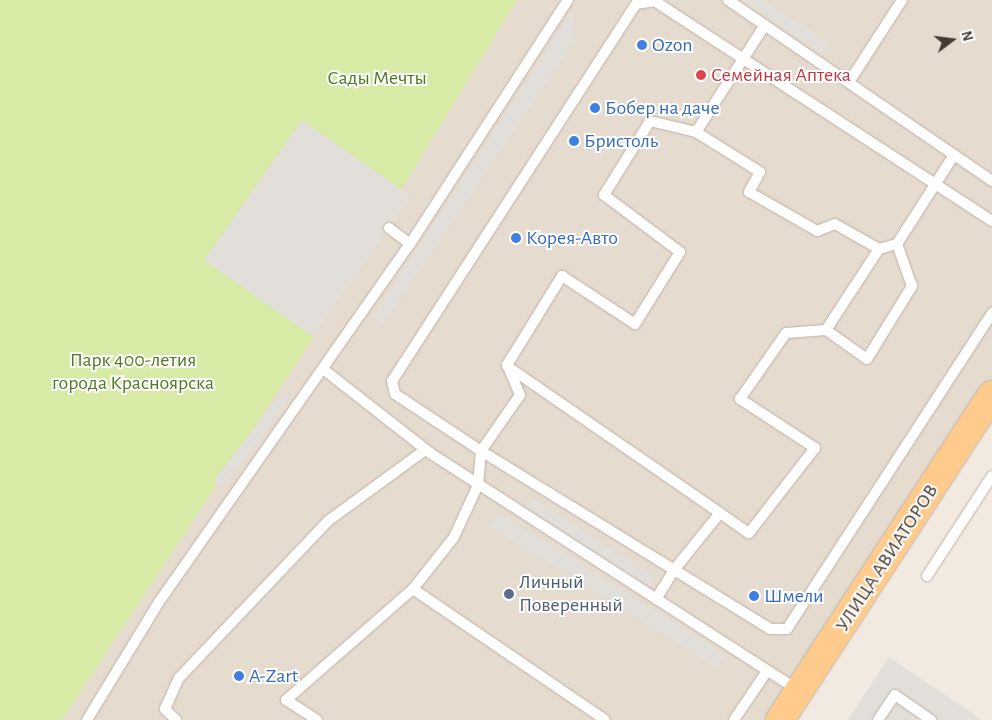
<!DOCTYPE html>
<html>
<head>
<meta charset="utf-8">
<style>
	body { margin:0 }
	#map { position:relative; width:992px; height:720px; overflow:hidden; background:#f2eae1; font-family:"Alegreya Sans",sans-serif }
	div>[style] { position:absolute }
	[style*='--x'] { left:calc(var(--x)*1px); top:calc(var(--y)*1px); width:calc(var(--w)*1px); rotate:calc(var(--a)*1deg) }
	.residential>* { inset:0; background:#e6dbcf }
	.green>* { inset:0; background:#d7eaa6 }
	.parking>* { inset:0; background:#e2deda; transform-origin:0 0 }
	.roads { filter:drop-shadow(0 0 1px #c0b3a6) drop-shadow(0 0 1px #c0b3a6) }
	.service>* { height:10px; margin:-5px; padding:0 5px; transform-origin:5px; border-radius:5px; background:#fff }
	.primary>* { height:28px; margin:-14px; padding:0 14px; transform-origin:14px; border-radius:14px; background:#ffcb8d }
	.dots>* { width:14px; height:14px; translate:-50% -50%; box-sizing:border-box; border:2px solid #fff; border-radius:50% }
	span { translate:-50% -50%; white-space:nowrap; text-align:center; line-height:1.15; -webkit-text-stroke:4px #fff; paint-order:stroke }
	.shop-label { font-size:20px; color:#366cbe }
	.left { translate:0 -50%; text-align:left }
	.health-label { font-size:20px; color:#be3a42 }
	.park-label { font-size:20px; color:#517822 }
	.street-label { font-size:20px; color:#433a32 }
	.service-label { font-size:20px; color:#4e5e75 }
	.north { position:absolute; left:927px; top:15px; width:50px; height:50px; -webkit-text-stroke:4px #fff; paint-order:stroke; rotate:75deg; font-size:14px; font-weight:700; line-height:20px; text-align:center; color:#433a32 }
	.north::after { content:''; display:block; margin:auto; width:18px; height:22px; background:#433a32; clip-path:polygon(50% 0,100% 100%,50% 72%,0 100%) }
</style>
</head>
<body>
<div id="map">
	<div class="residential">
		<i style="clip-path:polygon(0 0,992px 0,992px 395px,780px 720px,0 720px)"></i>
	</div>
	<div class="green">
		<i style="clip-path:polygon(0 0,517px 0,401px 190px,302px 121px,205px 261px,315px 335px,62px 720px,0 720px)"></i>
	</div>
	<div class="parking">
		<i style="clip-path:polygon(740px 0,764px 0,829px 43px,822px 54px)"></i>
		<i style="clip-path:polygon(572px 12px,576px 40px,383px 325px,373px 316px)"></i>
		<i style="left:302px;top:120px;width:133px;height:171px;rotate:35deg"></i>
		<i style="left:281px;top:394px;width:11px;height:110px;rotate:38deg"></i>
		<i style="left:533px;top:498px;width:147px;height:12px;rotate:33deg"></i>
		<i style="left:499px;top:513px;width:267px;height:16px;rotate:32deg"></i>
		<i style="clip-path:polygon(889px 657px,982px 720px,848px 720px)"></i>
	</div>
	<div class="roads">
		<div class="service">
			<i style="--x:728;--y:0;--w:320;--a:34.4"></i>
			<i style="--x:849;--y:82;--w:98;--a:-57.1"></i>
			<i style="--x:696;--y:132;--w:75;--a:32"></i>
			<i style="--x:760;--y:172;--w:23;--a:119"></i>
			<i style="--x:749;--y:192;--w:78;--a:29.8"></i>
			<i style="--x:817;--y:231;--w:19;--a:-21"></i>
			<i style="--x:835;--y:224;--w:51;--a:29.6"></i>
			<i style="--x:879;--y:249;--w:19;--a:-16"></i>
			<i style="--x:992;--y:221;--w:402;--a:-146.9"></i>
			<i style="--x:655;--y:1;--w:19;--a:171"></i>
			<i style="--x:636;--y:4;--w:449;--a:122.9"></i>
			<i style="--x:392;--y:381;--w:13;--a:77"></i>
			<i style="--x:395;--y:394;--w:103;--a:33.5"></i>
			<i style="--x:481;--y:451;--w:339;--a:31.6"></i>
			<i style="--x:770;--y:629;--w:17;--a:0"></i>
			<i style="--x:787;--y:629;--w:377;--a:-57"></i>
			<i style="--x:389;--y:228;--w:26;--a:37"></i>
			<i style="--x:826;--y:330;--w:97;--a:-56.8"></i>
			<i style="--x:507;--y:366;--w:259;--a:34.6"></i>
			<i style="--x:323;--y:369;--w:136;--a:38.1"></i>
			<i style="--x:430;--y:453;--w:438;--a:32.8"></i>
			<i style="--x:927;--y:576;--w:119;--a:-57"></i>
			<i style="--x:413;--y:589;--w:232;--a:34.3"></i>
			<i style="--x:656;--y:599;--w:34;--a:-58"></i>
			<i style="--x:674;--y:570;--w:73;--a:-51.1"></i>
			<i style="--x:720;--y:513;--w:35;--a:35"></i>
			<i style="--x:749;--y:533;--w:108;--a:-52.2"></i>
			<i style="--x:815;--y:448;--w:90;--a:-146.8"></i>
			<i style="--x:740;--y:399;--w:80;--a:-55.1"></i>
			<i style="--x:786;--y:333;--w:40;--a:-4.3"></i>
			<i style="--x:826;--y:330;--w:50;--a:35.3"></i>
			<i style="--x:867;--y:359;--w:86;--a:-58.3"></i>
			<i style="--x:912;--y:286;--w:45;--a:-109.7"></i>
			<i style="--x:897;--y:244;--w:106;--a:-57.4"></i>
			<i style="--x:87;--y:720;--w:138;--a:-58.6"></i>
			<i style="--x:159;--y:602;--w:437;--a:-55"></i>
			<i style="--x:410;--y:244;--w:291;--a:-57.1"></i>
			<i style="--x:176;--y:720;--w:16;--a:-135"></i>
			<i style="--x:165;--y:709;--w:34;--a:-66"></i>
			<i style="--x:179;--y:678;--w:216;--a:-46.5"></i>
			<i style="--x:328;--y:521;--w:120;--a:-36.2"></i>
			<i style="--x:317;--y:720;--w:37;--a:-147"></i>
			<i style="--x:286;--y:700;--w:169;--a:-41.2"></i>
			<i style="--x:413;--y:589;--w:66;--a:-51.7"></i>
			<i style="--x:454;--y:537;--w:57;--a:-65.2"></i>
			<i style="--x:478;--y:485;--w:34;--a:-85"></i>
			<i style="--x:481;--y:451;--w:68;--a:-55.1"></i>
			<i style="--x:520;--y:395;--w:33;--a:-113"></i>
			<i style="--x:507;--y:365;--w:105;--a:-58.3"></i>
			<i style="--x:562;--y:276;--w:87;--a:33.3"></i>
			<i style="--x:635;--y:324;--w:85;--a:-58"></i>
			<i style="--x:680;--y:252;--w:95;--a:-143.1"></i>
			<i style="--x:604;--y:195;--w:87;--a:-58.1"></i>
			<i style="--x:650;--y:121;--w:47;--a:13.4"></i>
			<i style="--x:696;--y:132;--w:127;--a:-57.2"></i>
			<i style="--x:734;--y:720;--w:59;--a:-56"></i>
			<i style="--x:878;--y:720;--w:30;--a:-56"></i>
			<i style="--x:895;--y:695;--w:44;--a:34.8"></i>
		</div>
		<div class="primary">
			<i style="--x:780;--y:720;--w:388;--a:-56.9"></i>
		</div>
	</div>
	<div class="dots">
		<i style="left:642px;top:45px;background:#3f7fe0"></i>
		<i style="left:701px;top:75px;background:#e0444e"></i>
		<i style="left:595px;top:108px;background:#3f7fe0"></i>
		<i style="left:574px;top:141px;background:#3f7fe0"></i>
		<i style="left:516px;top:238px;background:#3f7fe0"></i>
		<i style="left:509px;top:594px;background:#5c6f8a"></i>
		<i style="left:754px;top:596px;background:#3f7fe0"></i>
		<i style="left:239px;top:676px;background:#3f7fe0"></i>
	</div>
	<div class="shop-label">
		<span class="left" style="left:652px;top:45px">Ozon</span>
		<span class="left" style="left:605px;top:108px">Бобер на даче</span>
		<span class="left" style="left:584px;top:141px">Бристоль</span>
		<span class="left" style="left:526px;top:238px">Корея-Авто</span>
		<span class="left" style="left:764px;top:596px">Шмели</span>
		<span class="left" style="left:249px;top:676px">A-Zart</span>
	</div>
	<div class="health-label">
		<span class="left" style="left:711px;top:75px">Семейная Аптека</span>
	</div>
	<div class="park-label">
		<span style="left:377px;top:78px">Сады Мечты</span>
		<span style="left:133px;top:372px">Парк 400-летия<br>города Красноярска</span>
	</div>
	<div class="street-label">
		<span style="left:887px;top:558px;rotate:-57deg">УЛИЦА АВИАТОРОВ</span>
	</div>
	<div class="service-label">
		<span class="left" style="left:519px;top:594px">Личный<br>Поверенный</span>
	</div>
	<div class="north">N</div>
</div>
</body>
</html>
